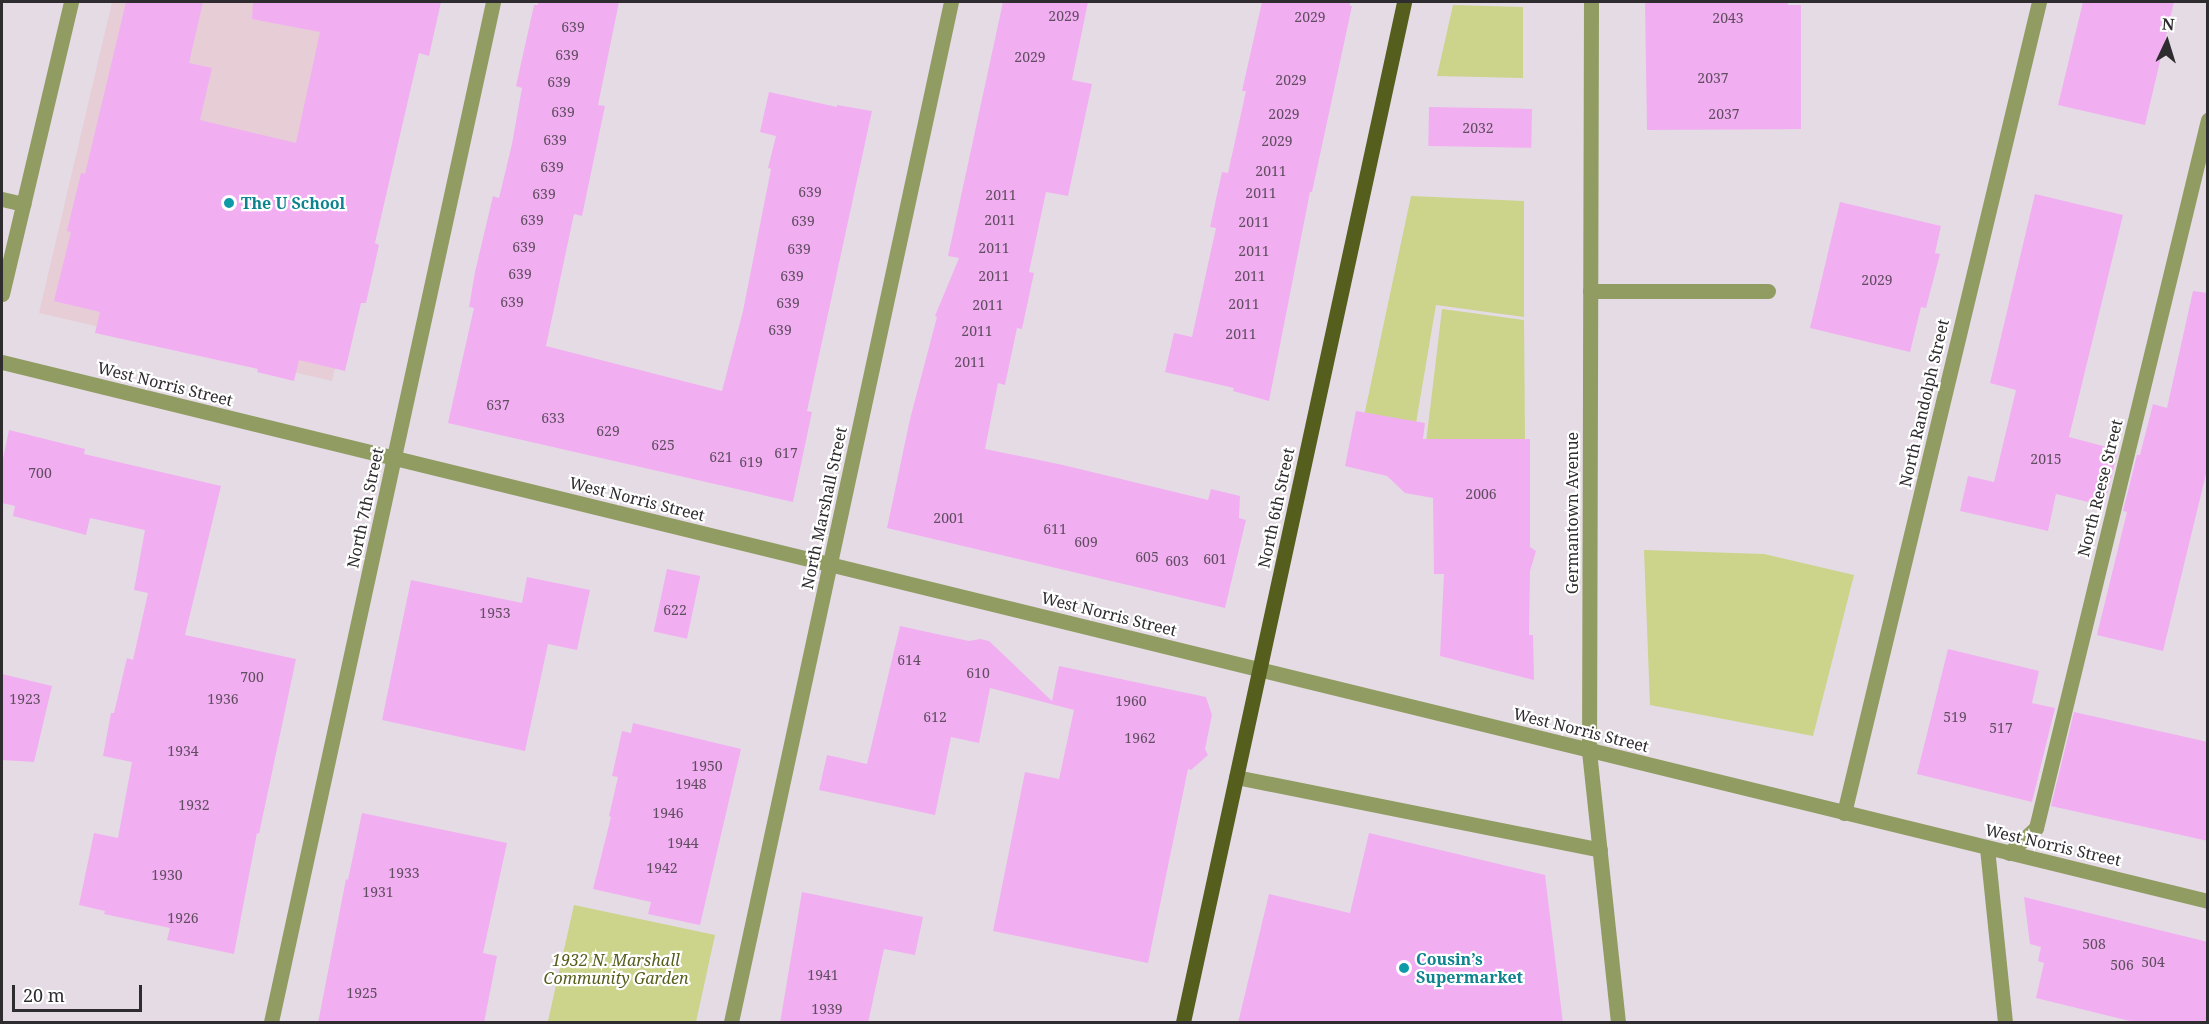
<!DOCTYPE html>
<html>
<head>
<meta charset="utf-8">
<style>
	body { margin:0 }
	#map { position:relative; width:2209px; height:1024px; overflow:hidden; background:#e5dbe5; font-family:"Noto Serif",serif }
	div>[style] { position:absolute }
	[style*='--x'] { left:calc(var(--x)*1px); top:calc(var(--y)*1px); width:calc(var(--w)*1px); rotate:calc(var(--a)*1deg) }
	.education>* { inset:0; background:#e6cdd6 }
	.green>* { inset:0; background:#cbd48a }
	.building>* { inset:0; background:#f1aff2; transform-origin:0 0 }
	.minor>* { height:15px; margin:-7.5px; padding:0 7.5px; transform-origin:7.5px; border-radius:7.5px; background:#919c62 }
	.major>* { height:15px; margin:-7.5px; padding:0 7.5px; transform-origin:7.5px; border-radius:7.5px; background:#555e1c }
	.dots>* { width:16px; height:16px; translate:-50% -50%; box-sizing:border-box; border:3px solid #fff; border-radius:50% }
	span { translate:-50% -50%; white-space:nowrap; text-align:center; line-height:1.15; -webkit-text-stroke:4.5px #fff; paint-order:stroke }
	.number-label { font-size:14px; color:#604d60 }
	.number-label span { -webkit-text-stroke-width:0 }
	.culture-label { font-size:16px; color:#0d838f; font-weight:700 }
	.left { translate:0 -50%; text-align:left }
	.street-label { font-size:16px; color:#2f2c2f }
	.park-label { font-size:16px; color:#575d1b; font-style:italic }
	.frame { position:absolute; inset:0; border:3px solid #2f2c2f; pointer-events:none }
	.north { position:absolute; left:2137px; top:12px; width:60px; height:60px; -webkit-text-stroke:4px #fff; paint-order:stroke; rotate:4deg; font-size:16px; font-weight:700; line-height:24px; text-align:center; color:#2f2c2f }
	.north::after { content:''; display:block; margin:auto; width:21px; height:27px; background:#2f2c2f; clip-path:polygon(50% 0,100% 100%,50% 72%,0 100%) }
	.scale { position:absolute; left:12px; top:985px; width:130px; height:27px; box-sizing:border-box; border:3px solid #2f2c2f; border-top:0; padding-left:8px; font-size:18px; line-height:21px; white-space:nowrap; color:#2f2c2f; -webkit-text-stroke:4px #fff; paint-order:stroke }
</style>
</head>
<body>
<div id="map">
	<div class="education">
		<i style="clip-path:polygon(112px 2px,420px 2px,332px 381px,39px 313px)"></i>
	</div>
	<div class="green">
		<i style="clip-path:polygon(1453px 5px,1523px 7px,1523px 78px,1437px 76px)"></i>
		<i style="clip-path:polygon(1411px 196px,1524px 201px,1524px 317px,1436px 305px,1416px 423px,1364px 416px)"></i>
		<i style="clip-path:polygon(1442px 309px,1524px 320px,1525px 443px,1426px 443px)"></i>
		<i style="clip-path:polygon(1644px 550px,1764px 554px,1854px 575px,1813px 736px,1650px 705px)"></i>
		<i style="clip-path:polygon(574px 905px,715px 935px,696px 1022px,548px 1021px)"></i>
	</div>
	<div class="building">
		<i style="clip-path:polygon(126px 2px,203px 2px,189px 63px,212px 68px,200px 120px,296px 143px,320px 32px,252px 19px,253px 2px,441px 2px,429px 56px,419px 53px,375px 243px,379px 245px,366px 303px,361px 303px,345px 371px,299px 360px,294px 381px,257px 372px,258px 369px,95px 333px,100px 312px,54px 301px,71px 232px,67px 231px,81px 173px,85px 174px)"></i>
		<i style="clip-path:polygon(538px 2px,619px 2px,598px 105px,605px 106px,582px 216px,574px 214px,546px 346px,722px 391px,743px 311px,771px 169px,768px 168px,776px 136px,760px 132px,769px 92px,837px 107px,837px 105px,872px 111px,807px 411px,812px 412px,793px 502px,448px 423px,474px 308px,469px 307px,475px 272px,493px 196px,499px 198px,512px 144px,522px 88px,516px 86px,534px 5px,538px 5px)"></i>
		<i style="clip-path:polygon(1003px 2px,1088px 2px,1072px 80px,1092px 84px,1068px 196px,1046px 192px,1029px 272px,1034px 273px,1022px 329px,1017px 328px,1005px 385px,998px 383px,985px 449px,1063px 465px,1208px 500px,1211px 489px,1240px 496px,1239px 518px,1246px 520px,1225px 608px,887px 528px,910px 419px,937px 317px,935px 316px,959px 258px,948px 256px)"></i>
		<i style="clip-path:polygon(1262px 2px,1350px 2px,1350px 6px,1352px 6px,1312px 192px,1310px 192px,1269px 401px,1233px 391px,1234px 388px,1165px 372px,1174px 333px,1192px 337px,1216px 228px,1210px 227px,1222px 172px,1228px 173px,1246px 91px,1242px 91px)"></i>
		<i style="clip-path:polygon(1645px 2px,1788px 2px,1788px 5px,1801px 5px,1801px 129px,1647px 130px)"></i>
		<i style="clip-path:polygon(2083px 2px,2174px 2px,2145px 125px,2058px 105px)"></i>
		<i style="left:1429px;top:107px;width:103px;height:39px;rotate:1deg"></i>
		<i style="clip-path:polygon(2035px 194px,2123px 215px,2069px 437px,2118px 450px,2104px 506px,2056px 494px,2048px 531px,1960px 511px,1968px 476px,1994px 482px,2016px 390px,1990px 383px)"></i>
		<i style="clip-path:polygon(1840px 202px,1941px 226px,1935px 253px,1940px 254px,1926px 308px,1921px 307px,1910px 352px,1810px 328px)"></i>
		<i style="clip-path:polygon(2193px 291px,2208px 293px,2208px 466px,2163px 651px,2097px 635px,2127px 512px,2123px 511px,2137px 455px,2140px 455px,2153px 404px,2167px 408px)"></i>
		<i style="clip-path:polygon(1356px 411px,1425px 423px,1423px 439px,1530px 439px,1530px 547px,1536px 551px,1530px 571px,1529px 635px,1533px 635px,1534px 680px,1440px 656px,1444px 574px,1434px 574px,1433px 498px,1405px 493px,1387px 476px,1345px 466px)"></i>
		<i style="clip-path:polygon(9px 430px,85px 449px,84px 454px,221px 486px,185px 635px,296px 659px,259px 834px,257px 833px,234px 954px,167px 940px,170px 928px,104px 914px,105px 911px,79px 905px,94px 833px,118px 838px,132px 762px,103px 756px,111px 713px,114px 713px,127px 658px,133px 660px,148px 593px,134px 590px,145px 530px,90px 518px,86px 535px,13px 516px,15px 506px,2px 503px,2px 463px)"></i>
		<i style="left:667px;top:569px;width:34px;height:64px;rotate:12deg"></i>
		<i style="clip-path:polygon(527px 577px,590px 590px,577px 650px,548px 644px,525px 751px,382px 720px,411px 580px,522px 603px)"></i>
		<i style="clip-path:polygon(900px 626px,969px 641px,980px 639px,989px 641px,1052px 701px,1059px 666px,1206px 697px,1212px 715px,1205px 749px,1208px 755px,1191px 770px,1188px 769px,1148px 963px,993px 931px,1025px 772px,1059px 779px,1074px 710px,990px 688px,979px 743px,951px 737px,935px 815px,819px 790px,827px 755px,867px 764px)"></i>
		<i style="clip-path:polygon(1948px 649px,2039px 671px,2032px 703px,2055px 708px,2032px 802px,1917px 774px)"></i>
		<i style="clip-path:polygon(2px 674px,52px 686px,34px 762px,2px 760px)"></i>
		<i style="clip-path:polygon(2074px 712px,2208px 742px,2208px 841px,2051px 806px)"></i>
		<i style="clip-path:polygon(633px 723px,741px 749px,700px 925px,648px 914px,651px 902px,593px 889px,611px 817px,609px 816px,618px 777px,612px 776px,622px 731px,631px 733px)"></i>
		<i style="clip-path:polygon(362px 813px,507px 843px,483px 953px,497px 956px,484px 1023px,318px 1023px,346px 879px,348px 880px)"></i>
		<i style="clip-path:polygon(1369px 833px,1545px 875px,1563px 1023px,1238px 1023px,1269px 894px,1350px 913px)"></i>
		<i style="clip-path:polygon(802px 892px,923px 917px,915px 955px,884px 949px,868px 1023px,780px 1023px)"></i>
		<i style="clip-path:polygon(2024px 897px,2208px 942px,2208px 1023px,2138px 1023px,2036px 998px,2044px 963px,2038px 961px,2041px 947px,2030px 944px)"></i>
	</div>
	<div class="minor">
		<i style="--x:1591;--y:2;--w:749;--a:90.15"></i>
		<i style="--x:1589;--y:751;--w:273;--a:83.9"></i>
		<i style="--x:2;--y:199;--w:22;--a:13"></i>
		<i style="--x:1590;--y:291;--w:178;--a:0"></i>
		<i style="--x:2;--y:294;--w:300;--a:-76.7"></i>
		<i style="--x:2;--y:362;--w:2271;--a:13.73"></i>
		<i style="--x:1236;--y:777;--w:371;--a:11.3"></i>
		<i style="--x:1844;--y:813;--w:834;--a:-76.48"></i>
		<i style="--x:1987;--y:848;--w:175;--a:84.1"></i>
		<i style="--x:2009;--y:853;--w:37;--a:-43"></i>
		<i style="--x:2036;--y:828;--w:729;--a:-76.35"></i>
		<i style="--x:271;--y:1022;--w:1044;--a:-77.72"></i>
		<i style="--x:731;--y:1022;--w:1043;--a:-77.83"></i>
	</div>
	<div class="major">
		<i style="--x:1183;--y:1022;--w:1044;--a:-77.77"></i>
	</div>
	<div class="dots">
		<i style="left:229px;top:203px;background:#0f9aa8"></i>
		<i style="left:1404px;top:968px;background:#0f9aa8"></i>
	</div>
	<div class="number-label">
		<span style="left:1064px;top:16px">2029</span>
		<span style="left:1310px;top:17px">2029</span>
		<span style="left:1728px;top:18px">2043</span>
		<span style="left:573px;top:27px">639</span>
		<span style="left:567px;top:55px">639</span>
		<span style="left:1030px;top:57px">2029</span>
		<span style="left:1713px;top:78px">2037</span>
		<span style="left:1291px;top:80px">2029</span>
		<span style="left:559px;top:82px">639</span>
		<span style="left:563px;top:112px">639</span>
		<span style="left:1284px;top:114px">2029</span>
		<span style="left:1724px;top:114px">2037</span>
		<span style="left:1478px;top:128px">2032</span>
		<span style="left:555px;top:140px">639</span>
		<span style="left:1277px;top:141px">2029</span>
		<span style="left:552px;top:167px">639</span>
		<span style="left:1271px;top:171px">2011</span>
		<span style="left:810px;top:192px">639</span>
		<span style="left:1261px;top:193px">2011</span>
		<span style="left:544px;top:194px">639</span>
		<span style="left:1001px;top:195px">2011</span>
		<span style="left:532px;top:220px">639</span>
		<span style="left:1000px;top:220px">2011</span>
		<span style="left:803px;top:221px">639</span>
		<span style="left:1254px;top:222px">2011</span>
		<span style="left:524px;top:247px">639</span>
		<span style="left:994px;top:248px">2011</span>
		<span style="left:799px;top:249px">639</span>
		<span style="left:1254px;top:251px">2011</span>
		<span style="left:520px;top:274px">639</span>
		<span style="left:792px;top:276px">639</span>
		<span style="left:994px;top:276px">2011</span>
		<span style="left:1250px;top:276px">2011</span>
		<span style="left:1877px;top:280px">2029</span>
		<span style="left:512px;top:302px">639</span>
		<span style="left:788px;top:303px">639</span>
		<span style="left:1244px;top:304px">2011</span>
		<span style="left:988px;top:305px">2011</span>
		<span style="left:780px;top:330px">639</span>
		<span style="left:977px;top:331px">2011</span>
		<span style="left:1241px;top:334px">2011</span>
		<span style="left:970px;top:362px">2011</span>
		<span style="left:498px;top:405px">637</span>
		<span style="left:553px;top:418px">633</span>
		<span style="left:608px;top:431px">629</span>
		<span style="left:663px;top:445px">625</span>
		<span style="left:786px;top:453px">617</span>
		<span style="left:721px;top:457px">621</span>
		<span style="left:2046px;top:459px">2015</span>
		<span style="left:751px;top:462px">619</span>
		<span style="left:40px;top:473px">700</span>
		<span style="left:1481px;top:494px">2006</span>
		<span style="left:949px;top:518px">2001</span>
		<span style="left:1055px;top:529px">611</span>
		<span style="left:1086px;top:542px">609</span>
		<span style="left:1147px;top:557px">605</span>
		<span style="left:1215px;top:559px">601</span>
		<span style="left:1177px;top:561px">603</span>
		<span style="left:675px;top:610px">622</span>
		<span style="left:495px;top:613px">1953</span>
		<span style="left:909px;top:660px">614</span>
		<span style="left:978px;top:673px">610</span>
		<span style="left:252px;top:677px">700</span>
		<span style="left:25px;top:699px">1923</span>
		<span style="left:223px;top:699px">1936</span>
		<span style="left:1131px;top:701px">1960</span>
		<span style="left:935px;top:717px">612</span>
		<span style="left:1955px;top:717px">519</span>
		<span style="left:2001px;top:728px">517</span>
		<span style="left:1140px;top:738px">1962</span>
		<span style="left:183px;top:751px">1934</span>
		<span style="left:707px;top:766px">1950</span>
		<span style="left:691px;top:784px">1948</span>
		<span style="left:194px;top:805px">1932</span>
		<span style="left:668px;top:813px">1946</span>
		<span style="left:683px;top:843px">1944</span>
		<span style="left:662px;top:868px">1942</span>
		<span style="left:404px;top:873px">1933</span>
		<span style="left:167px;top:875px">1930</span>
		<span style="left:378px;top:892px">1931</span>
		<span style="left:183px;top:918px">1926</span>
		<span style="left:2094px;top:944px">508</span>
		<span style="left:2153px;top:962px">504</span>
		<span style="left:2122px;top:965px">506</span>
		<span style="left:823px;top:975px">1941</span>
		<span style="left:362px;top:993px">1925</span>
		<span style="left:827px;top:1009px">1939</span>
	</div>
	<div class="culture-label">
		<span class="left" style="left:241px;top:203px">The U School</span>
		<span class="left" style="left:1416px;top:968px">Cousin’s<br>Supermarket</span>
	</div>
	<div class="street-label">
		<span style="left:165px;top:384px;rotate:14deg">West Norris Street</span>
		<span style="left:1924px;top:403px;rotate:-77deg">North Randolph Street</span>
		<span style="left:2100px;top:488px;rotate:-76deg">North Reese Street</span>
		<span style="left:637px;top:499px;rotate:14deg">West Norris Street</span>
		<span style="left:365px;top:508px;rotate:-78deg">North 7th Street</span>
		<span style="left:824px;top:508px;rotate:-78deg">North Marshall Street</span>
		<span style="left:1276px;top:508px;rotate:-78deg">North 6th Street</span>
		<span style="left:1572px;top:513px;rotate:-90deg">Germantown Avenue</span>
		<span style="left:1109px;top:614px;rotate:14deg">West Norris Street</span>
		<span style="left:1581px;top:730px;rotate:14deg">West Norris Street</span>
		<span style="left:2053px;top:845px;rotate:13deg">West Norris Street</span>
	</div>
	<div class="park-label">
		<span style="left:616px;top:969px">1932 N. Marshall<br>Community Garden</span>
	</div>
	<div class="frame"></div>
	<div class="north">N</div>
	<div class="scale">20 m</div>
</div>
</body>
</html>
